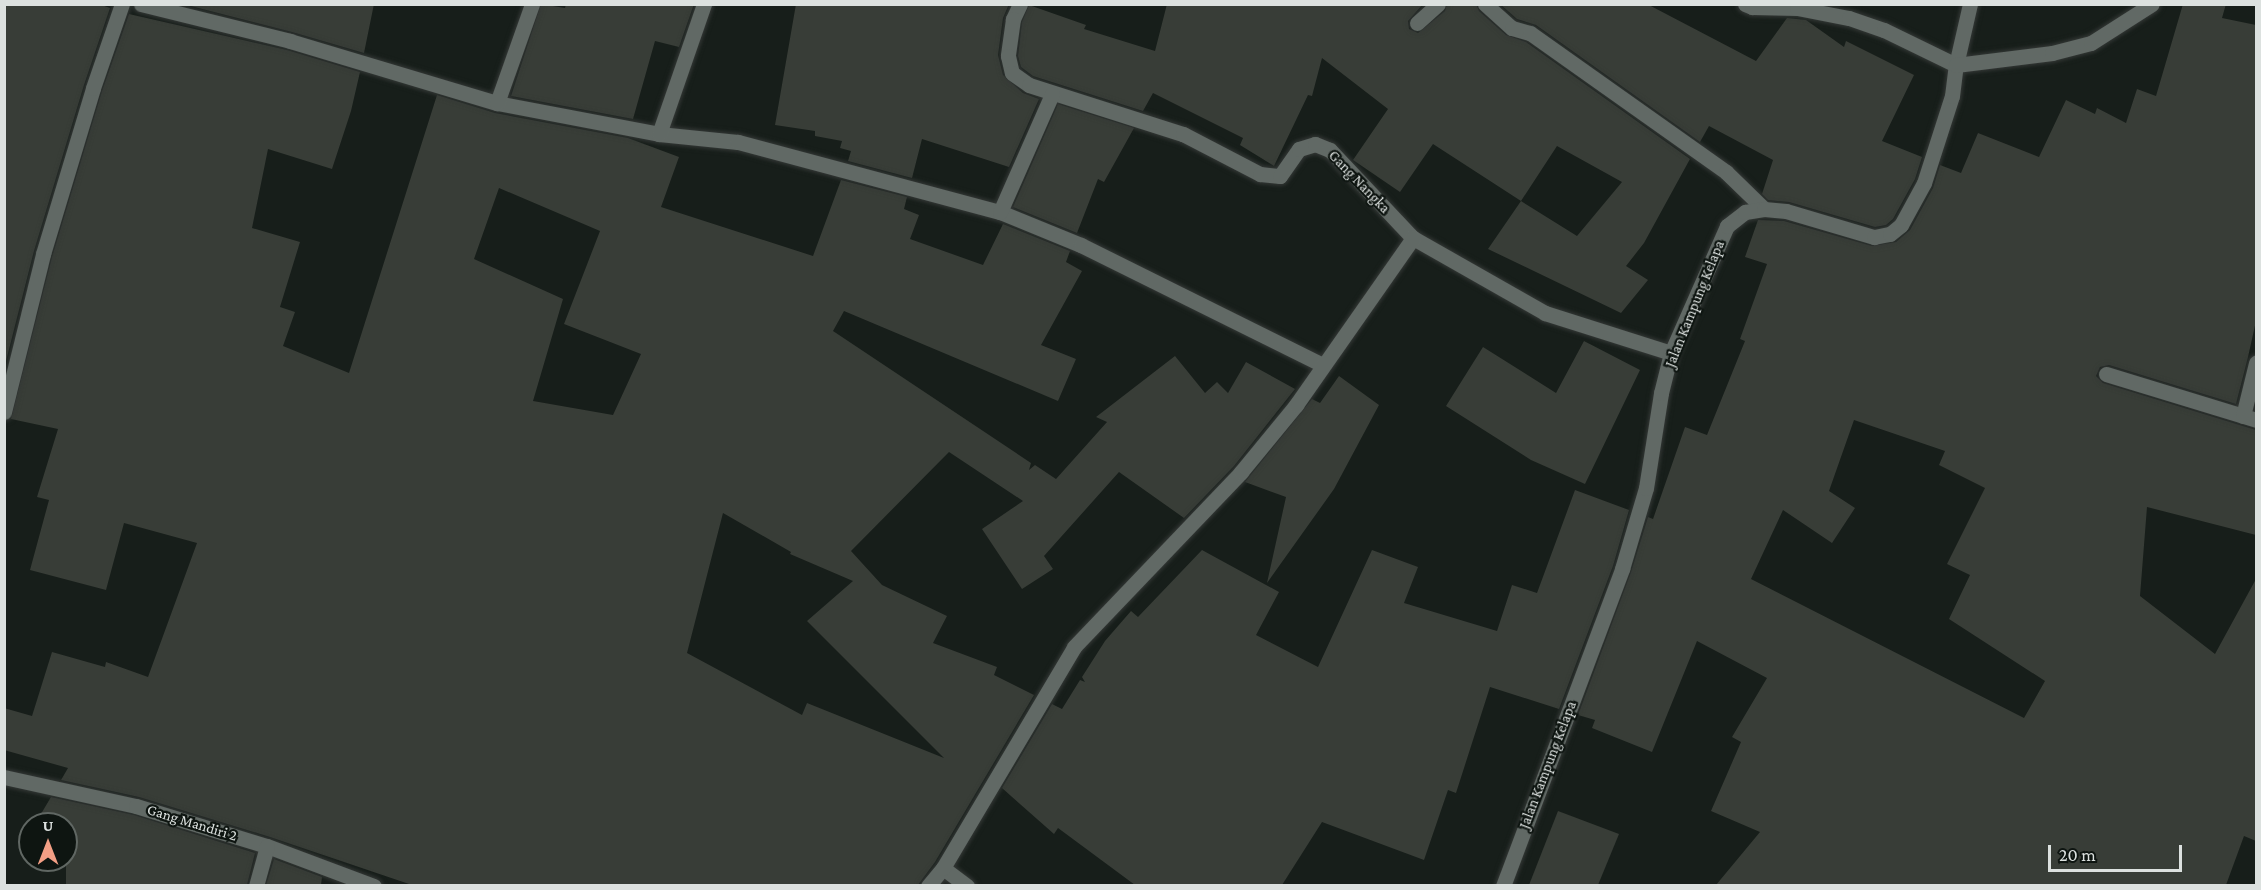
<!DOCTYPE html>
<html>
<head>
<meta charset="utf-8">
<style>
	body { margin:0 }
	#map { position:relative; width:2261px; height:890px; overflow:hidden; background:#171e1a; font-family:"Crimson Pro",serif }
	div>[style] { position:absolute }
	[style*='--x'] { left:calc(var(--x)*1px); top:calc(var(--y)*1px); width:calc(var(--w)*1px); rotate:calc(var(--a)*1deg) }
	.building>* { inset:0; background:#383d37 }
	.roads { filter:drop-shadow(0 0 2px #343836) drop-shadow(0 0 2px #343836) }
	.minor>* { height:15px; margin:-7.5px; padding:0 7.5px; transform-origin:7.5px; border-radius:7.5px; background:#616965 }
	span { translate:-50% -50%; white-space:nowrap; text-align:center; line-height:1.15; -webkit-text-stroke:4.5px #0e1511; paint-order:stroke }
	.street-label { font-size:15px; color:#dce1df }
	.frame { position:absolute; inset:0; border:6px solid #dce1df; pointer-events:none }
	.north { position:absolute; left:18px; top:812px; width:60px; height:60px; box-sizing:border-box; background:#0e1511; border:2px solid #606763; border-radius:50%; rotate:0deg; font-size:16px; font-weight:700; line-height:24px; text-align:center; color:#dce1df }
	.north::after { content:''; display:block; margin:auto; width:21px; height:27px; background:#f39f85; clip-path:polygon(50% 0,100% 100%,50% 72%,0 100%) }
	.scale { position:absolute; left:2048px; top:845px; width:134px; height:27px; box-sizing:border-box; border:3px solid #dce1df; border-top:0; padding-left:8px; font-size:18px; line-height:21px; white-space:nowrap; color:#dce1df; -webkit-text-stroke:4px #0e1511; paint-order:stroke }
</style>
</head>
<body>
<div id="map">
	<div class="building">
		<i style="clip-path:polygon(4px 4px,99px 4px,110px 8px,84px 85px,34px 251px,4px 369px)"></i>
		<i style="clip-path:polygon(183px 4px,374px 4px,364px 53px,292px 32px)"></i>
		<i style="clip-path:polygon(541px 4px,565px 8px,566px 4px,694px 4px,679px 47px,655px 41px,633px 119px,511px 96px)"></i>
		<i style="clip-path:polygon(796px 4px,1009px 4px,1003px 18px,998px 55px,1003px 75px,1023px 93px,1039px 99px,1009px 167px,922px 139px,912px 178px,848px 161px,851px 151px,840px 148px,842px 141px,815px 136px,815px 131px,775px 125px)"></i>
		<i style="clip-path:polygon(evenodd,1167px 4px,1423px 4px,1408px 21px,1409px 29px,1418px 33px,1445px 11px,1447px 4px,1476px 4px,1479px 11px,1506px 35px,1526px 42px,1690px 159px,1644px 243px,1626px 266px,1648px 280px,1621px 313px,1488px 249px,1521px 201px,1433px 144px,1400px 192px,1353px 160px,1388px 109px,1322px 58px,1312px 96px,1308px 95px,1274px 166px,1240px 145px,1243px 138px,1153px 93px,1143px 111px,1033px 76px,1021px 67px,1018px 56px,1022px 22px,1029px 5px,1086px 25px,1084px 29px,1155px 51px,1167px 4px,1557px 146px,1622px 182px,1577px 236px,1521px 201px,1557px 146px)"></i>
		<i style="clip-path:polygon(1500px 4px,1647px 4px,1756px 61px,1787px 18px,1806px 20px,1844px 47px,1846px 41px,1914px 75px,1882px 141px,1922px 157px,1915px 179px,1893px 219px,1886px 225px,1875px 227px,1789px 202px,1768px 200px,1762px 194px,1773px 160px,1709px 126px,1700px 142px,1536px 25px,1517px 19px)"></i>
		<i style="clip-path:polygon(evenodd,2183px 4px,2226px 4px,2222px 18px,2256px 25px,2256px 321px,2248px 357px,2236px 404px,2109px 365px,2100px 367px,2096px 376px,2103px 383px,2256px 430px,2256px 535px,2147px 507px,2140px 596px,2215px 654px,2256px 579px,2256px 841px,2244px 836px,2226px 885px,1716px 885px,1760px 832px,1711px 811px,1741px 742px,1732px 737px,1767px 678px,1697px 641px,1652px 752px,1592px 728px,1595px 720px,1578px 715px,1631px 572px,1648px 517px,1653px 519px,1685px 427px,1707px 435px,1745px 341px,1740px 339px,1767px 264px,1745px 257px,1758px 220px,1784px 221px,1872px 246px,1896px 242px,1910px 230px,1933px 188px,1940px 165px,1961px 173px,1978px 133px,2039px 157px,2066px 100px,2095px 114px,2097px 108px,2126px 123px,2137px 89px,2156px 96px,2183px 4px,1854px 420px,1945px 451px,1939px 465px,1985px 488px,1947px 564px,1970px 575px,1949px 619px,2045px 681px,2024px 718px,1751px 579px,1783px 510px,1832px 543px,1855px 508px,1829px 491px,1854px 420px)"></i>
		<i style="clip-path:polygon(evenodd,129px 14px,287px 50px,360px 72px,351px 111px,332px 169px,268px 149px,252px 228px,300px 242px,280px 307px,295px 312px,283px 346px,349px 373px,437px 95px,495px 113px,628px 138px,679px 157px,661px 207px,813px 256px,841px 180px,907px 197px,904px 209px,919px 215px,910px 239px,983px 265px,1003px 224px,1070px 251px,1066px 262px,1082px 271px,1041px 345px,1076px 359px,1058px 401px,844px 311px,833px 331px,1031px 463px,1029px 470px,1035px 465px,1056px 479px,1107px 422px,1096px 417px,1175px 356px,1205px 393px,1217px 382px,1228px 393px,1246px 362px,1295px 389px,1234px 466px,1184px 518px,1119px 472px,1044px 556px,1053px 569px,1022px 589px,982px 529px,1023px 501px,949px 452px,851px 551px,882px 585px,947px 616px,933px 643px,997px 667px,994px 675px,1034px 695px,935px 862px,918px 885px,412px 885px,270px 837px,139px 797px,61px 780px,68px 768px,4px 750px,4px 708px,32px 716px,52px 652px,105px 667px,106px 662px,148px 677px,197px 543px,124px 523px,106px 590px,30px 570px,49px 500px,37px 497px,58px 429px,11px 419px,52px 257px,102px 91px,129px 14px,499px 188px,600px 231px,564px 324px,641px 354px,613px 415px,533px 401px,563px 299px,474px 259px,499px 188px,129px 14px,723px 513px,791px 552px,790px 554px,853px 581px,807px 621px,944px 758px,807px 703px,802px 715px,687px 653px,723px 513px)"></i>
		<i style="clip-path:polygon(1058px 104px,1134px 128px,1104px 182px,1098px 179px,1077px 233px,1013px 207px)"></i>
		<i style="clip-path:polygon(1584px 341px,1640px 370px,1585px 484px,1531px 460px,1446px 406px,1483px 347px,1556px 393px)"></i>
		<i style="clip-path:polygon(1339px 376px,1379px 405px,1334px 489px,1267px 583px,1286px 497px,1245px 482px,1312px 399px,1320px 403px)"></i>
		<i style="clip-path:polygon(1575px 490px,1629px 510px,1613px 566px,1559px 709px,1490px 687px,1456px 793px,1448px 790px,1424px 860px,1322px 822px,1282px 885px,1135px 885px,1058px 828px,1054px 834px,1002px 788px,1052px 704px,1062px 709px,1080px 680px,1085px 682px,1082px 677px,1105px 641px,1131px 611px,1138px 617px,1202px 550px,1279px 592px,1256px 635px,1318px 667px,1372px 550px,1418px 567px,1404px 603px,1497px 631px,1512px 585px,1537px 593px)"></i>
		<i style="clip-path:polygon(51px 797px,134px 815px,255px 853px,247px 885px,66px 885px,66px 824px,35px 824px)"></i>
		<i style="clip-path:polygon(1558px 811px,1619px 834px,1598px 885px,1529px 885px)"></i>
		<i style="clip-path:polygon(274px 859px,322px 877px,321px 885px,266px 885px)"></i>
	</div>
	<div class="roads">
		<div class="minor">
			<i style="--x:141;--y:4;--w:154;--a:13.9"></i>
			<i style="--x:290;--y:41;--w:216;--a:16.7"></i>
			<i style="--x:497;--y:103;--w:165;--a:10.8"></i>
			<i style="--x:659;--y:134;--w:79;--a:5.8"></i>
			<i style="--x:738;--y:142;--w:271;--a:15"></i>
			<i style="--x:1000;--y:212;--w:87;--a:22.2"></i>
			<i style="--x:1081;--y:245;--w:270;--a:26.4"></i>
			<i style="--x:1020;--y:4;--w:17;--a:115"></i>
			<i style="--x:1013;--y:19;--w:37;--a:98"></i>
			<i style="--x:1008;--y:56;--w:17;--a:77"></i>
			<i style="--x:1012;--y:73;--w:21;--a:35"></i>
			<i style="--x:1029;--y:85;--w:162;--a:17.7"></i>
			<i style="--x:1183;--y:134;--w:87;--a:27.5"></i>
			<i style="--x:1260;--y:174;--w:20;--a:6"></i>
			<i style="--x:1280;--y:176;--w:33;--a:-55"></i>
			<i style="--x:1299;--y:149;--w:17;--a:-17"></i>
			<i style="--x:1315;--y:144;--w:16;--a:22"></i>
			<i style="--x:1330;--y:150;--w:121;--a:46.7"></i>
			<i style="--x:1413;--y:238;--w:152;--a:29.6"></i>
			<i style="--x:1545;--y:313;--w:132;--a:17.6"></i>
			<i style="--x:1485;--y:4;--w:36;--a:42"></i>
			<i style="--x:1512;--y:28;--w:19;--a:16"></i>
			<i style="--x:1530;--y:33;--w:240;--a:35.3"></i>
			<i style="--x:1726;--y:172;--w:53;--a:44.2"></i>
			<i style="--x:1745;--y:4;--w:8;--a:23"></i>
			<i style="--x:1752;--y:7;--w:45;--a:1.3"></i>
			<i style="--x:1797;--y:8;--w:53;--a:10.9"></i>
			<i style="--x:1849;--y:18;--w:37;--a:19"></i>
			<i style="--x:1884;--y:30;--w:80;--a:25.9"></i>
			<i style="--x:1956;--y:65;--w:63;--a:-77.1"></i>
			<i style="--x:1417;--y:23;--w:28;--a:-42"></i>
			<i style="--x:497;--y:103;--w:105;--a:-70.5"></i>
			<i style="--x:659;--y:134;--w:138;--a:-70.9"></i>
			<i style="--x:1000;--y:212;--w:129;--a:-66.2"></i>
			<i style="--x:2106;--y:374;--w:157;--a:17"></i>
			<i style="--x:4;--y:412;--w:163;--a:-76.1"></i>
			<i style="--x:43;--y:254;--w:173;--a:-73.2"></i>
			<i style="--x:93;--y:88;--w:89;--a:-71"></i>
			<i style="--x:2243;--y:416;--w:55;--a:-76.2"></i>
			<i style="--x:4;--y:777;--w:135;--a:12.4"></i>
			<i style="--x:136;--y:806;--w:137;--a:17"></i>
			<i style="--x:267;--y:846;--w:114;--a:20.5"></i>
			<i style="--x:943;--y:868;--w:30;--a:37"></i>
			<i style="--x:256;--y:886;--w:41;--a:-74.6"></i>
			<i style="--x:928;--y:886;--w:23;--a:-50"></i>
			<i style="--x:943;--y:868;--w:257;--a:-59.3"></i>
			<i style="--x:1074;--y:647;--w:242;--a:-46.3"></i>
			<i style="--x:1241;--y:472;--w:87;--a:-50.6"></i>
			<i style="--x:1296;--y:405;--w:204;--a:-55"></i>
			<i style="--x:1503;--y:886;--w:339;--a:-69.4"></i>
			<i style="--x:1622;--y:569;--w:84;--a:-73.5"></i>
			<i style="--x:1646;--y:488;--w:96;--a:-81"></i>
			<i style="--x:1661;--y:393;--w:41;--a:-76"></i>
			<i style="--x:1671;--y:353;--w:139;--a:-66.2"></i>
			<i style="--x:1727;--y:226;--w:23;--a:-38"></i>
			<i style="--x:1745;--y:212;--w:19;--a:-9"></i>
			<i style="--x:1764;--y:209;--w:22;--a:5"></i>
			<i style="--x:1786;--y:211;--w:92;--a:16.5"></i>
			<i style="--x:1874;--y:237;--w:16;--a:-11"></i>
			<i style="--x:1890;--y:234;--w:14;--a:-39"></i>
			<i style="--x:1901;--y:225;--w:48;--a:-61.3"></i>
			<i style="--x:1924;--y:183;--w:91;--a:-72.2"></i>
			<i style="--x:1952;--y:96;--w:31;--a:-83"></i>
			<i style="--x:1956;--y:65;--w:97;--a:-7.1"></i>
			<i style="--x:2052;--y:53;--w:40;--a:-14.4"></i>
			<i style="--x:2091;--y:43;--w:72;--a:-32.6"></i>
		</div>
	</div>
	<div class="street-label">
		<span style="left:1359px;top:182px;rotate:46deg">Gang Nangka</span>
		<span style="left:1695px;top:304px;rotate:-68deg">Jalan Kampung Kelapa</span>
		<span style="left:1548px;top:765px;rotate:-69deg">Jalan Kampung Kelapa</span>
		<span style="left:192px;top:823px;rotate:17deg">Gang Mandiri 2</span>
	</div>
	<div class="frame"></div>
	<div class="north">U</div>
	<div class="scale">20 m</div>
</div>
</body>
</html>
